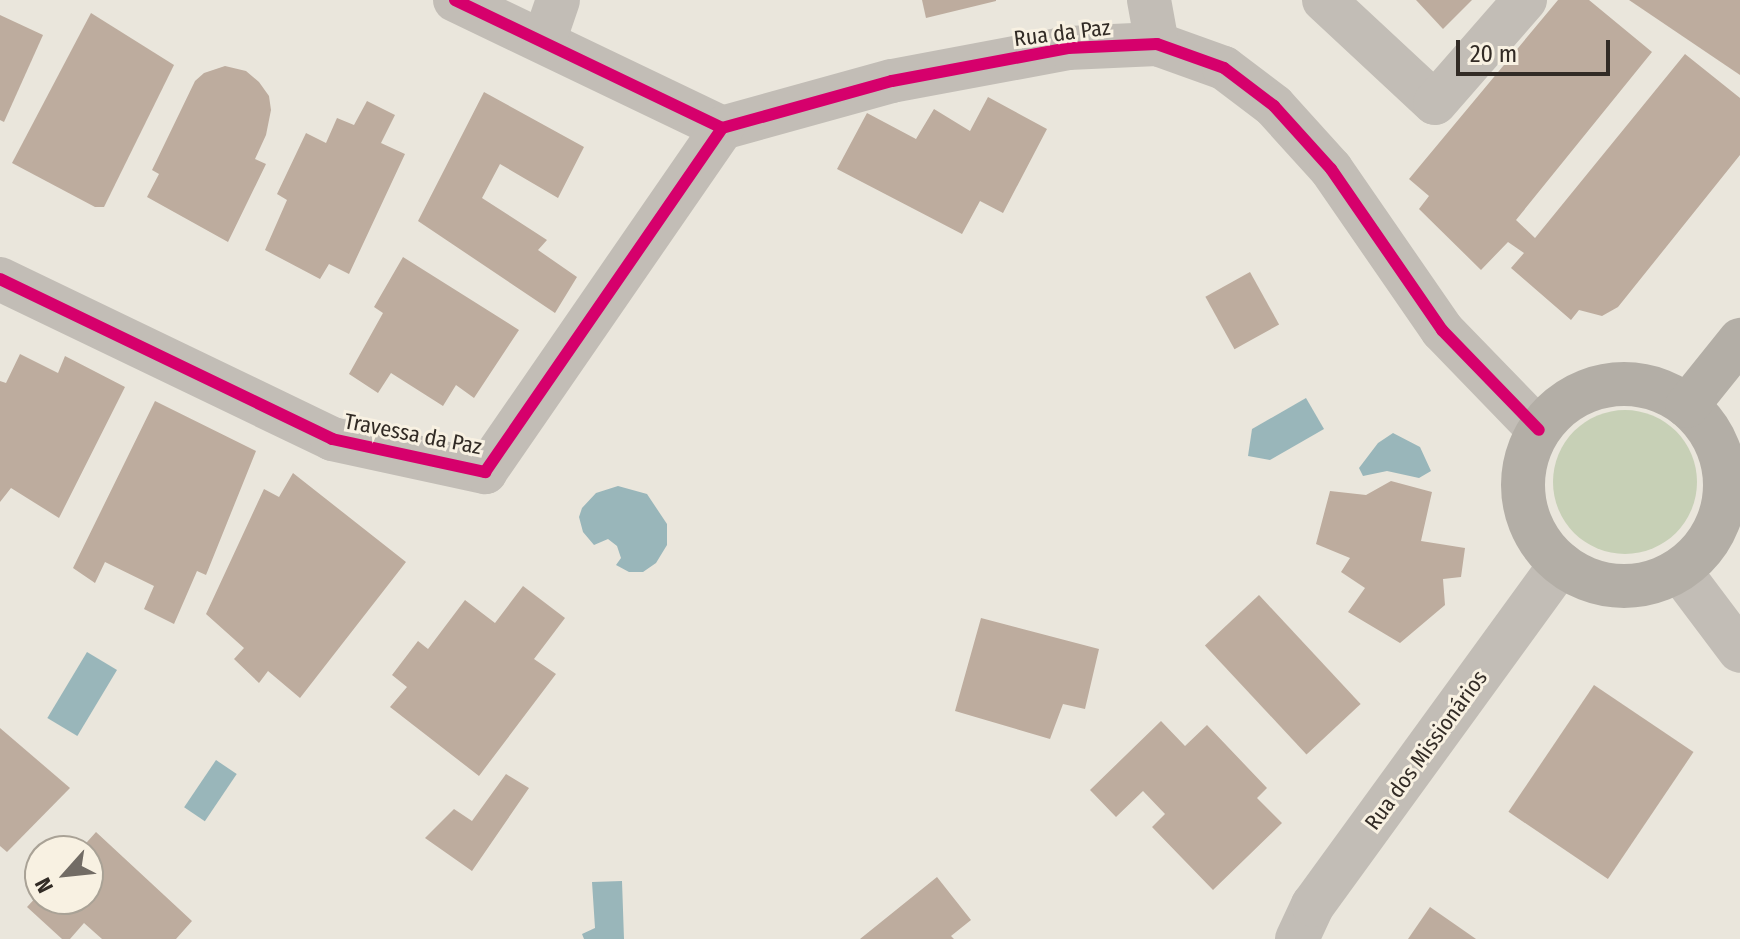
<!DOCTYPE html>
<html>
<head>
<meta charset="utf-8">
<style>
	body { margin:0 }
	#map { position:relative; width:1740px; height:939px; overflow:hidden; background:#eae6dc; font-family:"Fira Sans Condensed",sans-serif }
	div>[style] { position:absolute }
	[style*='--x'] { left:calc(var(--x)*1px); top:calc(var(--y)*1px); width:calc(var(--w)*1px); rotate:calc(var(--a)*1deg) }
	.green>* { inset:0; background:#c7d0b6 }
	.round { border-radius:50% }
	.water>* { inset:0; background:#99b6ba; transform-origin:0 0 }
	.building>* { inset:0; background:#bdac9e; transform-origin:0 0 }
	.street>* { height:44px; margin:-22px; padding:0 22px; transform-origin:22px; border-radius:22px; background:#c2bdb6 }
	.secondary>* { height:44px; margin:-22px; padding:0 22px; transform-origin:22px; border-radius:22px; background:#b3aea6 }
	.secondary>.ring { margin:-22px; padding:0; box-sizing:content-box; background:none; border:44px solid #b3aea6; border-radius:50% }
	.cycleway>* { height:12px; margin:-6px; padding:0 6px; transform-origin:6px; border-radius:6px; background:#d6006c }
	span { translate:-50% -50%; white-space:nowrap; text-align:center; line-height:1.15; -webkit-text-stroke:6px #f8f1e2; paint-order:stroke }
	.street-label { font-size:22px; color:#322b25 }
	.north { position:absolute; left:24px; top:835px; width:80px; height:80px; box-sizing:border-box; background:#f8f1e2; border:2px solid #a9a296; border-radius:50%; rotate:243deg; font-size:22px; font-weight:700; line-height:32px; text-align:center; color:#322b25 }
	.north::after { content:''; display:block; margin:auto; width:28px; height:36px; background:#726c65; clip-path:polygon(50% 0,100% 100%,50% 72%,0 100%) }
	.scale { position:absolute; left:1456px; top:40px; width:154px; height:36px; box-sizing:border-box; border:4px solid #322b25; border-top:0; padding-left:10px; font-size:24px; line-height:28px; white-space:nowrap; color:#322b25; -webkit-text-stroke:6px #f8f1e2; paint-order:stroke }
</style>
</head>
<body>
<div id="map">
	<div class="green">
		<i class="round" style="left:1553px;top:410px;width:144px;height:144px"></i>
	</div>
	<div class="water">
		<i style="clip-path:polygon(1306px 398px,1324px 429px,1270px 460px,1248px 456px,1252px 429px)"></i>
		<i style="clip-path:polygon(1393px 433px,1420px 447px,1431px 471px,1419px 478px,1387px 471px,1363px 476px,1359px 468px,1378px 443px)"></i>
		<i style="clip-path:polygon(618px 486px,647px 494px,667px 524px,667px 545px,656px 563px,643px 572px,629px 572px,616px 565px,621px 558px,617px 546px,608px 539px,594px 545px,583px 532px,579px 517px,582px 508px,596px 493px)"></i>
		<i style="left:87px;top:652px;width:35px;height:77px;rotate:31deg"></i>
		<i style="left:216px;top:760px;width:25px;height:57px;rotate:34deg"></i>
		<i style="clip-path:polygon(622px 881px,624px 939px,584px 939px,582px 934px,595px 928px,592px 882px)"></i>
	</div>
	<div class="building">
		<i style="clip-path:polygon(922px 0,996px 0,996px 1px,926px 18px)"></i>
		<i style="clip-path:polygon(1416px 0,1472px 0,1443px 29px)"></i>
		<i style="clip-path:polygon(1558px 0,1589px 0,1652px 52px,1516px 220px,1535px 238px,1685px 54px,1740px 98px,1740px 155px,1618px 307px,1602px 316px,1579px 310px,1571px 320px,1511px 268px,1524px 253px,1508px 242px,1481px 270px,1419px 209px,1429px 196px,1409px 179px)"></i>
		<i style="clip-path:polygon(1629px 0,1740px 0,1740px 75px)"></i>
		<i style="clip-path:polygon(91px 13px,174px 65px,104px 207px,95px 207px,12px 163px)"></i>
		<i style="clip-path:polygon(0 15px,43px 35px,4px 122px,0 120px)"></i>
		<i style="clip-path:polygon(225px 66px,246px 71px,259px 82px,269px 96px,271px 110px,266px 135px,255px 159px,266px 164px,228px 242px,147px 197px,159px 174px,152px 170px,195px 81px,204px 73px)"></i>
		<i style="clip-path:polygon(484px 92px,584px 147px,558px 198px,500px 164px,482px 198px,547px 240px,538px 250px,577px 277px,555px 313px,418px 221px)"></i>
		<i style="clip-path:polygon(988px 97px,1047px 129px,1003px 213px,980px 201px,962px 234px,837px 169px,867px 113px,916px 139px,934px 109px,970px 131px)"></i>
		<i style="clip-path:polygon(367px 101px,395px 115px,381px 143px,405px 154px,349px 274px,329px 264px,320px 279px,265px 250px,287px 200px,277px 194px,306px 133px,326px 143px,337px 118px,354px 125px)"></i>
		<i style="clip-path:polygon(403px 257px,519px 330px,474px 398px,456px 385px,443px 406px,391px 373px,378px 393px,349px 374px,383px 313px,374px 307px)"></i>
		<i style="left:1250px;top:272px;width:60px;height:51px;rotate:61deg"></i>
		<i style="clip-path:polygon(20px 354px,58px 373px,65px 356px,125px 387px,59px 518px,11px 488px,0 502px,0 381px,6px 383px)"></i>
		<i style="clip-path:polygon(155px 401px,256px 451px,206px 575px,197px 571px,174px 624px,144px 609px,154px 586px,105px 562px,95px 583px,73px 568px)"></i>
		<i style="clip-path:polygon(293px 473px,406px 562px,300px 698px,268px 671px,259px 683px,234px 659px,244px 648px,206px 614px,264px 489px,279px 497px)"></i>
		<i style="clip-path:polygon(1391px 481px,1432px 492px,1421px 541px,1465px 548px,1461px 577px,1443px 579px,1445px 605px,1400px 643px,1348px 612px,1365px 588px,1341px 572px,1350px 558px,1316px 544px,1330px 491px,1366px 495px)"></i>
		<i style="clip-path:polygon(523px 586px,565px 618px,534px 659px,556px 674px,479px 776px,390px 707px,407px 687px,392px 675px,418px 641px,428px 649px,465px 600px,495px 623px)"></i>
		<i style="left:1259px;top:595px;width:149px;height:74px;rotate:47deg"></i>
		<i style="clip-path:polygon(981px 618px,1099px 649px,1085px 709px,1063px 704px,1050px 739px,955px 711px)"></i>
		<i style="left:1594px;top:685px;width:120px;height:153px;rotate:34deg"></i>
		<i style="clip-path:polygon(1161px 721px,1185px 746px,1207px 725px,1267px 788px,1257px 798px,1282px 823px,1213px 890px,1152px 827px,1165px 814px,1143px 791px,1116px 817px,1090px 790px)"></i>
		<i style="clip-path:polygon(0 728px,70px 788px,7px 852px,0 846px)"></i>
		<i style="clip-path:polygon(506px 774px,529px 788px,472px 871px,425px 838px,454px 809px,472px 821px)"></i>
		<i style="clip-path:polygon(96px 832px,192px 921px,176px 939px,102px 939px,84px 923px,70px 939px,62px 939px,27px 907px,40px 893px,40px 899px,88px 899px,88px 851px,79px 851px)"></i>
		<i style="clip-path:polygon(937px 877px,971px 920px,951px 936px,954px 939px,860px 939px)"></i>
		<i style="clip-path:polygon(1430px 907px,1476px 939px,1408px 939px)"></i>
	</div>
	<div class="street">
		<i style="--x:455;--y:0;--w:296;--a:25.6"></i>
		<i style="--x:722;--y:128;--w:176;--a:-15.5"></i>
		<i style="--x:892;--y:81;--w:179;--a:-10.6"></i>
		<i style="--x:1068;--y:48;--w:89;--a:-2.6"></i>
		<i style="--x:1157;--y:44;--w:71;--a:19.7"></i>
		<i style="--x:1224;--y:68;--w:63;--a:37.2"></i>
		<i style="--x:1274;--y:106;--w:85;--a:47.9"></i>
		<i style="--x:1331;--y:169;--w:196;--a:55.4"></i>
		<i style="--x:1442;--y:330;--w:139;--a:45.9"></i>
		<i style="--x:1149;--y:0;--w:45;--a:79.7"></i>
		<i style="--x:1324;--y:0;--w:151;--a:42.9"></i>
		<i style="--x:1435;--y:103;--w:137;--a:-48.9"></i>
		<i style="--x:544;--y:41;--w:43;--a:-71.1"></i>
		<i style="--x:0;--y:279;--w:369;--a:25.7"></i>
		<i style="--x:332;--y:439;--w:157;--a:12.2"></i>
		<i style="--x:485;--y:472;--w:418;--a:-55.4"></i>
		<i style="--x:1679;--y:570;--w:101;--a:53"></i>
		<i style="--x:1297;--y:939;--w:38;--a:-65"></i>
		<i style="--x:1313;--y:905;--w:422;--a:-54"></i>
	</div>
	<div class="secondary">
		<i class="ring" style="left:1523px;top:384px;width:158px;height:158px"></i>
		<i style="--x:1687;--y:406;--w:85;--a:-51.2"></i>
	</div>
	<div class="cycleway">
		<i style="--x:455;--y:0;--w:296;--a:25.6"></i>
		<i style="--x:722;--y:128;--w:176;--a:-15.5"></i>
		<i style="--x:892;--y:81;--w:179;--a:-10.6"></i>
		<i style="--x:1068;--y:48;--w:89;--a:-2.6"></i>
		<i style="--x:1157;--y:44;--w:71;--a:19.7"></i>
		<i style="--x:1224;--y:68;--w:63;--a:37.2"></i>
		<i style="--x:1274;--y:106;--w:85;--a:47.9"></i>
		<i style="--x:1331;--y:169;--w:196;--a:55.4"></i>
		<i style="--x:1442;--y:330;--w:139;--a:45.9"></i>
		<i style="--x:0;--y:279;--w:369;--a:25.7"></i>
		<i style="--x:332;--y:439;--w:157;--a:12.2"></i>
		<i style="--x:485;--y:472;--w:418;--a:-55.4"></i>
	</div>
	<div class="street-label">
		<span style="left:1062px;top:33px;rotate:-7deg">Rua da Paz</span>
		<span style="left:413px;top:434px;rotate:11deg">Travessa da Paz</span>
		<span style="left:1426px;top:750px;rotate:-54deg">Rua dos Missionários</span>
	</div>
	<div class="north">N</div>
	<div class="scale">20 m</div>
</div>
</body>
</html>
